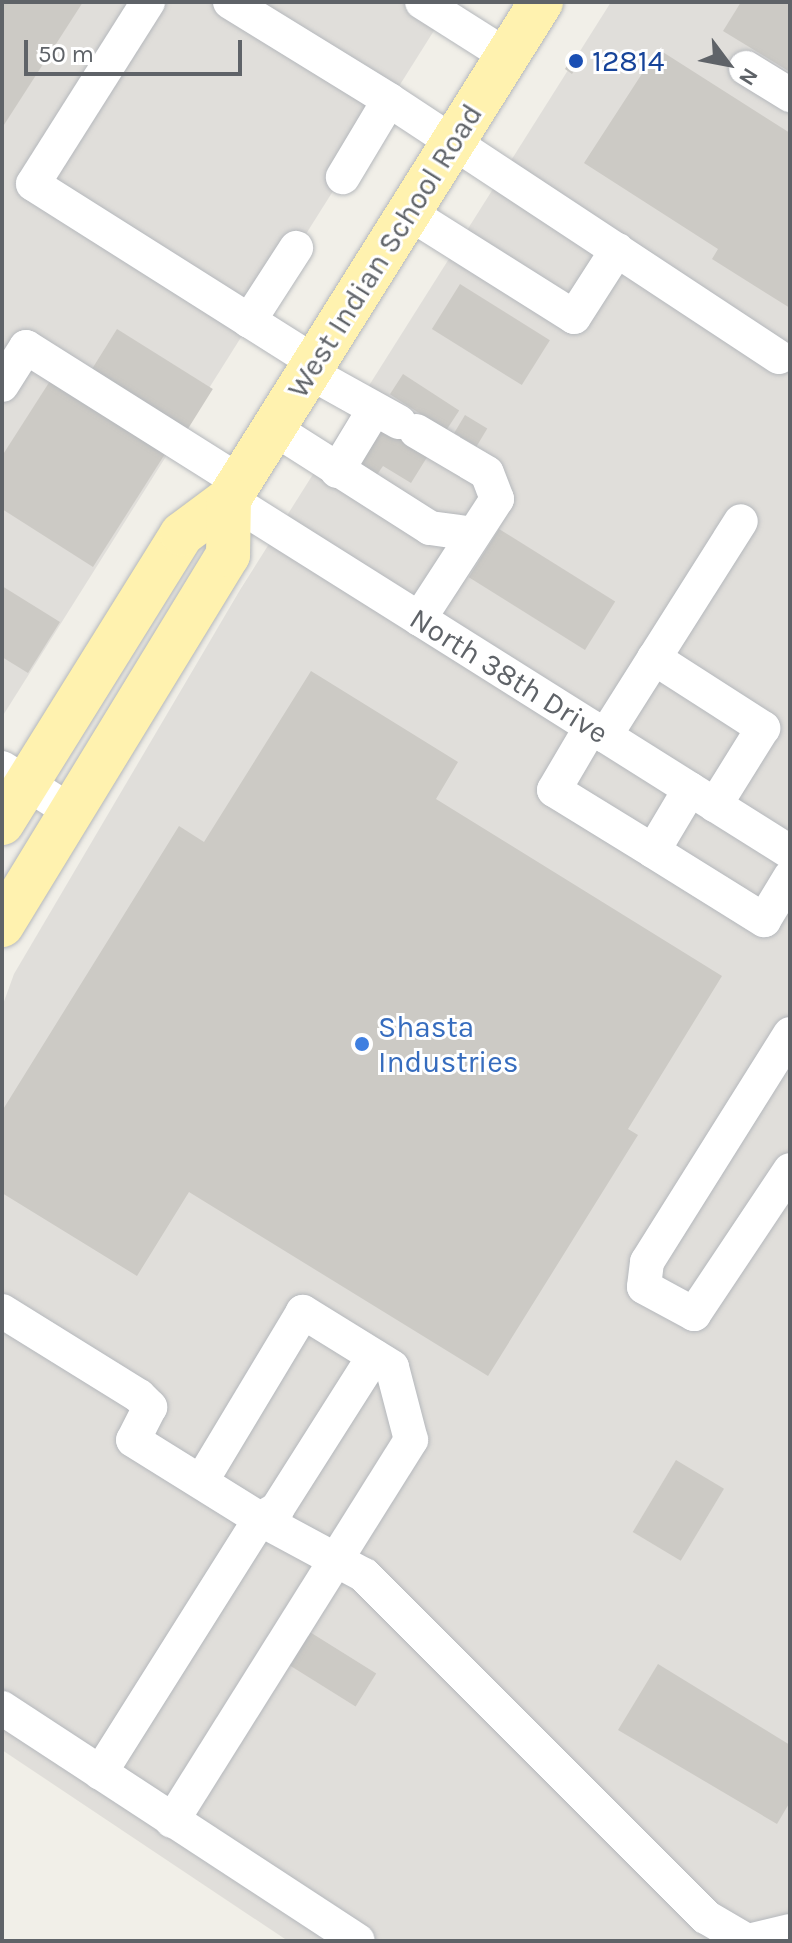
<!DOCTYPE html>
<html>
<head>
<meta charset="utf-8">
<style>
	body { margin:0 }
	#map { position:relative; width:792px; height:1943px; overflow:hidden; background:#f1efe8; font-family:Karla,sans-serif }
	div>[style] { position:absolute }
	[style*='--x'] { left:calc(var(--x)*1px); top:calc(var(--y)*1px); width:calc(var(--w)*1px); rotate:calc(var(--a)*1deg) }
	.industrial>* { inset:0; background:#e0deda }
	.building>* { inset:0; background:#cccac5; transform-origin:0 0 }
	.roads { filter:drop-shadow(0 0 2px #b5b8bc) drop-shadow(0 0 2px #b5b8bc) }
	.minor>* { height:34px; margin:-17px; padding:0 17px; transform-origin:17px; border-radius:17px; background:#fff }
	.major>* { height:44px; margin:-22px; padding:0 22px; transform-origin:22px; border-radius:22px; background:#fff2af }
	.dots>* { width:22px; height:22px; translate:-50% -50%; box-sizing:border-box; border:4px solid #fff; border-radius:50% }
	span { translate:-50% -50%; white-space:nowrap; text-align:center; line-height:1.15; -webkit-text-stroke:6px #fff; paint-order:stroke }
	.transit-label { font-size:30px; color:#164399 }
	.left { translate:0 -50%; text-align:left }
	.street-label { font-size:30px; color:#5f6368 }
	.shop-label { font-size:30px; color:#366cbe }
	.frame { position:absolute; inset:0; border:4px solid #5f6368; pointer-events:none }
	.north { position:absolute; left:688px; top:24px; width:80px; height:80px; -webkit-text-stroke:6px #fff; paint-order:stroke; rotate:122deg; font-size:22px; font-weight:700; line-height:32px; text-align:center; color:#5f6368 }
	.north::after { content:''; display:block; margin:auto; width:28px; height:36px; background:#5f6368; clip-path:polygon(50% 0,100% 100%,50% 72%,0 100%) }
	.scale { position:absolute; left:24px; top:40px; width:218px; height:36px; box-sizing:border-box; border:4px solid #5f6368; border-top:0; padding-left:10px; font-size:24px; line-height:28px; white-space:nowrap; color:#5f6368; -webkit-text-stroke:6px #fff; paint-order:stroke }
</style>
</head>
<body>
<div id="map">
	<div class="industrial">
		<i style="clip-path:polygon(2px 2px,452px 2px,2px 717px)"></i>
		<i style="clip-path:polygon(611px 2px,790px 2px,790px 1941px,288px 1941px,2px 1750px,2px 1007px,14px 974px,240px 590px)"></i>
	</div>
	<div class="building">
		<i style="clip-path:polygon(2px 2px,83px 2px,2px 128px)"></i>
		<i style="clip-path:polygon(741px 2px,790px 2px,790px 72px,723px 31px)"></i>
		<i style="clip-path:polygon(658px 49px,790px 133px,790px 308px,712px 259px,718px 249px,584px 163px)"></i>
		<i style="clip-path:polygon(572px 58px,582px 58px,572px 74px,565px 69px)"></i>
		<i style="left:460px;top:284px;width:106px;height:53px;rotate:32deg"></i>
		<i style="left:117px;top:329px;width:113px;height:54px;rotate:32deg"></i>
		<i style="left:403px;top:374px;width:67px;height:24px;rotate:33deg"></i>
		<i style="clip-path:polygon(50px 381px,165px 454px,93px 567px,2px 509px,2px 456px)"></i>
		<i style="left:465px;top:415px;width:26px;height:21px;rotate:31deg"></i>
		<i style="clip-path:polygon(389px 418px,434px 446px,411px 483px,383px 466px,376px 476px,359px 466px)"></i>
		<i style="left:499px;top:529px;width:137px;height:57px;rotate:32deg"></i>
		<i style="clip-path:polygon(2px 586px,60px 622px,28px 673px,2px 657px)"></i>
		<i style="clip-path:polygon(311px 671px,458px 762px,436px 799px,722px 976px,628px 1129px,638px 1135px,488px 1376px,189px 1192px,137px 1276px,2px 1193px,2px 1111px,179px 826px,204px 842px)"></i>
		<i style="left:676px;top:1460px;width:56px;height:84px;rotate:31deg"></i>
		<i style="left:305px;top:1629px;width:84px;height:39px;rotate:32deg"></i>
		<i style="clip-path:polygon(658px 1664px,790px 1745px,790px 1802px,777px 1824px,618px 1730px)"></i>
	</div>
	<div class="roads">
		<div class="minor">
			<i style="--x:148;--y:2;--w:215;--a:122.3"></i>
			<i style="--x:33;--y:184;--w:333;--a:32.3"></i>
			<i style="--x:230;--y:2;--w:187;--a:31.6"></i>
			<i style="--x:389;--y:100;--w:90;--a:120.9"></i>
			<i style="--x:422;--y:2;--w:101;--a:32.4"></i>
			<i style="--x:746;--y:68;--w:52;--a:31.5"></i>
			<i style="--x:389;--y:100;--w:467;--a:33.4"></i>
			<i style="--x:409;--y:213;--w:195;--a:32.2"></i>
			<i style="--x:574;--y:317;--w:80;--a:-57.3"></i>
			<i style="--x:249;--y:321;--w:87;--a:-57.2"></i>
			<i style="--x:309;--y:372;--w:103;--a:29.1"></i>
			<i style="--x:2;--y:385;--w:45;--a:-57.7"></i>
			<i style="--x:26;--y:347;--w:253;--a:32.2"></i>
			<i style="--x:273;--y:428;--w:186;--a:32.5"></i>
			<i style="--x:430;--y:528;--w:44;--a:7.8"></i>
			<i style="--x:416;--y:431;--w:82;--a:30.6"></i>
			<i style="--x:487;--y:473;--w:28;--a:69"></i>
			<i style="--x:497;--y:499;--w:143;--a:123"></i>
			<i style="--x:337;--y:471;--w:71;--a:-58.8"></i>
			<i style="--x:229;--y:499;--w:663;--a:32.18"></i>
			<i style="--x:654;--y:658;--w:130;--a:32.7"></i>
			<i style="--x:763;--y:728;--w:91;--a:121.9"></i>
			<i style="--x:591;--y:727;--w:73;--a:120.4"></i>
			<i style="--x:554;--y:790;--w:116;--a:31.6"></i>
			<i style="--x:605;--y:736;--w:254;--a:-57.7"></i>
			<i style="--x:2;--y:768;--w:83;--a:32.2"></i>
			<i style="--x:690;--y:789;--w:72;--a:120.8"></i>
			<i style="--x:653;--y:851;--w:131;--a:31.9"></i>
			<i style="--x:764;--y:920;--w:50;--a:-58.8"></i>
			<i style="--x:790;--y:1034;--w:269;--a:122.1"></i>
			<i style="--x:647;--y:1262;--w:25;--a:97"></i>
			<i style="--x:644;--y:1287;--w:57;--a:28.4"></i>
			<i style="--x:694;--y:1314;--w:173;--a:-56.3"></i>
			<i style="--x:2;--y:1311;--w:161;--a:31.8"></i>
			<i style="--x:139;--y:1396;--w:16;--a:45"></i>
			<i style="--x:150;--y:1407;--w:37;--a:117"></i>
			<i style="--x:133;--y:1440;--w:150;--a:31.9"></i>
			<i style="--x:260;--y:1519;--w:300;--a:122.2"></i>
			<i style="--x:260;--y:1519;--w:118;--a:28.3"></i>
			<i style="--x:364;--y:1575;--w:484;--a:45"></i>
			<i style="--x:706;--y:1917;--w:48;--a:30.3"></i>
			<i style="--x:260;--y:1519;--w:20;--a:-30"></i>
			<i style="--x:277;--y:1509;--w:181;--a:-57.6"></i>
			<i style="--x:2;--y:1708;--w:425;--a:33.2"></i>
			<i style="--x:172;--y:1821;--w:450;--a:-57.9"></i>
			<i style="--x:411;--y:1440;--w:75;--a:-104.6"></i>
			<i style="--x:392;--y:1367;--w:105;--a:-148.3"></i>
			<i style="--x:303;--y:1312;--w:198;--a:121"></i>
			<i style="--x:748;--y:1941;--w:43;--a:-13.4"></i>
		</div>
		<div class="major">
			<i style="--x:2;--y:823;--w:340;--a:-58.1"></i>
			<i style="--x:182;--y:534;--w:59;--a:-36.7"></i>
			<i style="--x:229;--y:499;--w:587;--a:-57.88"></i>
			<i style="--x:2;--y:925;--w:434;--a:-58.6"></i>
			<i style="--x:228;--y:555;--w:56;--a:-89"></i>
		</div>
	</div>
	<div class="dots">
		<i style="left:576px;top:61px;background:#1a4fb4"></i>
		<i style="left:362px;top:1044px;background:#3f7fe0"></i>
	</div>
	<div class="transit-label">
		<span class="left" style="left:592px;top:61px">12814</span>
	</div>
	<div class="street-label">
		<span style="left:385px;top:251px;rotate:-58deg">West Indian School Road</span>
		<span style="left:509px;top:676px;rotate:32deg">North 38th Drive</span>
	</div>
	<div class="shop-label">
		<span class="left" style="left:378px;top:1044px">Shasta<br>Industries</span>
	</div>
	<div class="frame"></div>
	<div class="north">N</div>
	<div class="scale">50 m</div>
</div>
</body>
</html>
